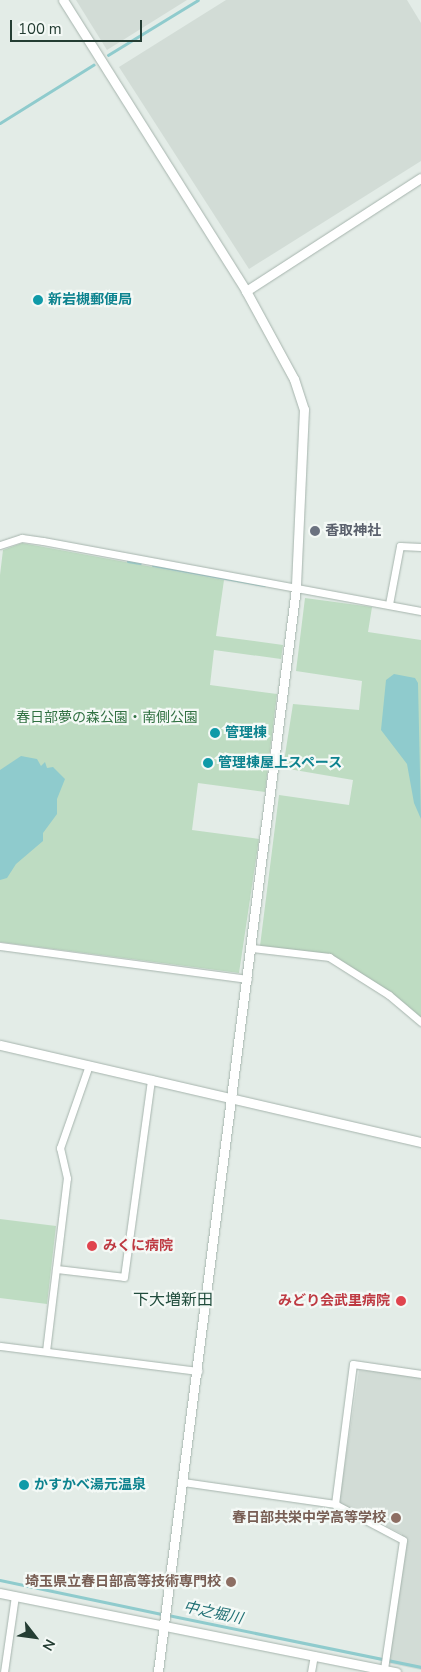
<!DOCTYPE html>
<html>
<head>
<meta charset="utf-8">
<style>
	body { margin:0 }
	#map { position:relative; width:421px; height:1672px; overflow:hidden; background:#e3ece7; font-family:"Nunito Sans","Noto Sans JP",sans-serif }
	div>[style] { position:absolute }
	[style*='--x'] { left:calc(var(--x)*1px); top:calc(var(--y)*1px); width:calc(var(--w)*1px); rotate:calc(var(--a)*1deg) }
	.built>* { inset:0; background:#d2dcd6 }
	.green>* { inset:0; background:#bedcc2 }
	.water>* { inset:0; background:#8fcbcd }
	.stream>* { height:2.5px; margin:-1.25px; padding:0 1.25px; transform-origin:1.25px; border-radius:1.25px; background:#8fcbcd }
	.roads { filter:drop-shadow(0 0 1px #a6b4ad) drop-shadow(0 0 1px #a6b4ad) }
	.minor>* { height:7px; margin:-3.5px; padding:0 3.5px; transform-origin:3.5px; border-radius:3.5px; background:#fff }
	.tertiary>* { height:9px; margin:-4.5px; padding:0 4.5px; transform-origin:4.5px; border-radius:4.5px; background:#fff }
	.dots>* { width:14px; height:14px; translate:-50% -50%; box-sizing:border-box; border:2px solid #f4f9f6; border-radius:50% }
	span { translate:-50% -50%; white-space:nowrap; text-align:center; line-height:1.15; -webkit-text-stroke:4.5px #f4f9f6; paint-order:stroke }
	.culture-label { font-size:14px; color:#0d838f; font-weight:700 }
	.left { translate:0 -50%; text-align:left }
	.worship-label { font-size:14px; color:#5b616d; font-weight:700 }
	.park-label { font-size:14px; color:#317142 }
	.health-label { font-size:14px; color:#be3a42; font-weight:700 }
	.right { translate:-100% -50%; text-align:right }
	.education-label { font-size:14px; color:#785e54; font-weight:700 }
	.water-label { font-size:15px; color:#227175; font-style:italic }
	.quarter-label { font-size:16px; color:#214d3d }
	.north { position:absolute; left:10px; top:1612px; width:50px; height:50px; -webkit-text-stroke:4px #f4f9f6; paint-order:stroke; rotate:120deg; font-size:14px; font-weight:700; line-height:20px; text-align:center; color:#243d33 }
	.north::after { content:''; display:block; margin:auto; width:18px; height:22px; background:#243d33; clip-path:polygon(50% 0,100% 100%,50% 72%,0 100%) }
	.scale { position:absolute; left:10px; top:20px; width:132px; height:22px; box-sizing:border-box; border:2px solid #243d33; border-top:0; padding-left:6px; font-size:15px; line-height:18px; white-space:nowrap; color:#243d33; -webkit-text-stroke:4px #f4f9f6; paint-order:stroke }
</style>
</head>
<body>
<div id="map">
	<div class="built">
		<i style="clip-path:polygon(76px 0,187px 0,107px 50px)"></i>
		<i style="clip-path:polygon(226px 0,407px 0,421px 23px,421px 161px,249px 269px,119px 67px)"></i>
		<i style="clip-path:polygon(359px 1370px,421px 1376px,421px 1670px,387px 1663px,402px 1534px,339px 1503px)"></i>
	</div>
	<div class="green">
		<i style="clip-path:polygon(22px 543px,224px 580px,216px 636px,283px 645px,281px 659px,214px 650px,210px 685px,277px 694px,265px 792px,198px 783px,192px 830px,259px 839px,239px 973px,0 942px,0 575px,3px 550px)"></i>
		<i style="clip-path:polygon(305px 598px,372px 607px,368px 632px,421px 640px,421px 1020px,330px 956px,260px 946px,279px 795px,349px 805px,353px 780px,283px 768px,293px 704px,359px 710px,362px 681px,296px 671px)"></i>
		<i style="clip-path:polygon(0 1219px,56px 1226px,47px 1304px,0 1298px)"></i>
	</div>
	<div class="water">
		<i style="clip-path:polygon(394px 674px,415px 678px,418px 683px,421px 819px,414px 803px,407px 764px,381px 730px,386px 680px)"></i>
		<i style="clip-path:polygon(21px 756px,37px 759px,41px 766px,45px 762px,47px 768px,53px 767px,65px 779px,57px 799px,57px 814px,43px 833px,43px 841px,16px 864px,7px 878px,0 880px,0 770px)"></i>
	</div>
	<div class="stream">
		<i style="--x:108;--y:55;--w:105;--a:-31.4"></i>
		<i style="--x:0;--y:123;--w:110;--a:-31.9"></i>
		<i style="--x:128;--y:561;--w:12;--a:9"></i>
		<i style="--x:153;--y:565;--w:113;--a:10.2"></i>
		<i style="--x:0;--y:1580;--w:166;--a:11.9"></i>
		<i style="--x:168;--y:1615;--w:258;--a:11.6"></i>
	</div>
	<div class="roads">
		<div class="minor">
			<i style="--x:0;--y:545;--w:23;--a:-18"></i>
			<i style="--x:22;--y:538;--w:21;--a:8"></i>
			<i style="--x:43;--y:541;--w:384;--a:10.5"></i>
			<i style="--x:389;--y:604;--w:59;--a:-79.3"></i>
			<i style="--x:400;--y:546;--w:21;--a:3"></i>
			<i style="--x:0;--y:946;--w:250;--a:7.6"></i>
			<i style="--x:252;--y:948;--w:78;--a:6.7"></i>
			<i style="--x:329;--y:957;--w:71;--a:32.3"></i>
			<i style="--x:389;--y:995;--w:42;--a:40.2"></i>
			<i style="--x:56;--y:1269;--w:68;--a:6.7"></i>
			<i style="--x:124;--y:1277;--w:200;--a:-82.2"></i>
			<i style="--x:0;--y:1346;--w:200;--a:7.2"></i>
			<i style="--x:46;--y:1351;--w:174;--a:-83.1"></i>
			<i style="--x:67;--y:1178;--w:31;--a:-103"></i>
			<i style="--x:60;--y:1148;--w:88;--a:-70.7"></i>
			<i style="--x:183;--y:1482;--w:154;--a:8.2"></i>
			<i style="--x:384;--y:1669;--w:130;--a:-81.6"></i>
			<i style="--x:403;--y:1540;--w:77;--a:-152.1"></i>
			<i style="--x:335;--y:1504;--w:141;--a:-82.7"></i>
			<i style="--x:353;--y:1364;--w:69;--a:8.4"></i>
			<i style="--x:4;--y:1672;--w:77;--a:-81.8"></i>
			<i style="--x:311;--y:1672;--w:17;--a:-80"></i>
		</div>
		<div class="tertiary">
			<i style="--x:63;--y:0;--w:344;--a:57.8"></i>
			<i style="--x:246;--y:291;--w:100;--a:61.4"></i>
			<i style="--x:294;--y:379;--w:32;--a:72"></i>
			<i style="--x:304;--y:409;--w:179;--a:92.6"></i>
			<i style="--x:296;--y:588;--w:1093;--a:97.26"></i>
			<i style="--x:246;--y:291;--w:208;--a:-32.9"></i>
			<i style="--x:0;--y:1045;--w:432;--a:13"></i>
			<i style="--x:0;--y:1593;--w:404;--a:11.3"></i>
		</div>
	</div>
	<div class="dots">
		<i style="left:38px;top:300px;background:#0f9aa8"></i>
		<i style="left:315px;top:531px;background:#6b7280"></i>
		<i style="left:215px;top:733px;background:#0f9aa8"></i>
		<i style="left:208px;top:763px;background:#0f9aa8"></i>
		<i style="left:92px;top:1246px;background:#e0444e"></i>
		<i style="left:401px;top:1301px;background:#e0444e"></i>
		<i style="left:24px;top:1485px;background:#0f9aa8"></i>
		<i style="left:396px;top:1518px;background:#8d6e63"></i>
		<i style="left:231px;top:1582px;background:#8d6e63"></i>
	</div>
	<div class="culture-label">
		<span class="left" style="left:48px;top:300px">新岩槻郵便局</span>
		<span class="left" style="left:225px;top:733px">管理棟</span>
		<span class="left" style="left:218px;top:763px">管理棟屋上スペース</span>
		<span class="left" style="left:34px;top:1485px">かすかべ湯元温泉</span>
	</div>
	<div class="worship-label">
		<span class="left" style="left:325px;top:531px">香取神社</span>
	</div>
	<div class="park-label">
		<span style="left:107px;top:718px">春日部夢の森公園・南側公園</span>
	</div>
	<div class="health-label">
		<span class="left" style="left:103px;top:1246px">みくに病院</span>
		<span class="right" style="left:390px;top:1301px">みどり会武里病院</span>
	</div>
	<div class="education-label">
		<span class="right" style="left:386px;top:1518px">春日部共栄中学高等学校</span>
		<span class="right" style="left:221px;top:1582px">埼玉県立春日部高等技術専門校</span>
	</div>
	<div class="water-label">
		<span style="left:213px;top:1613px;rotate:12deg">中之堀川</span>
	</div>
	<div class="quarter-label">
		<span style="left:173px;top:1300px">下大増新田</span>
	</div>
	<div class="north">N</div>
	<div class="scale">100 m</div>
</div>
</body>
</html>
